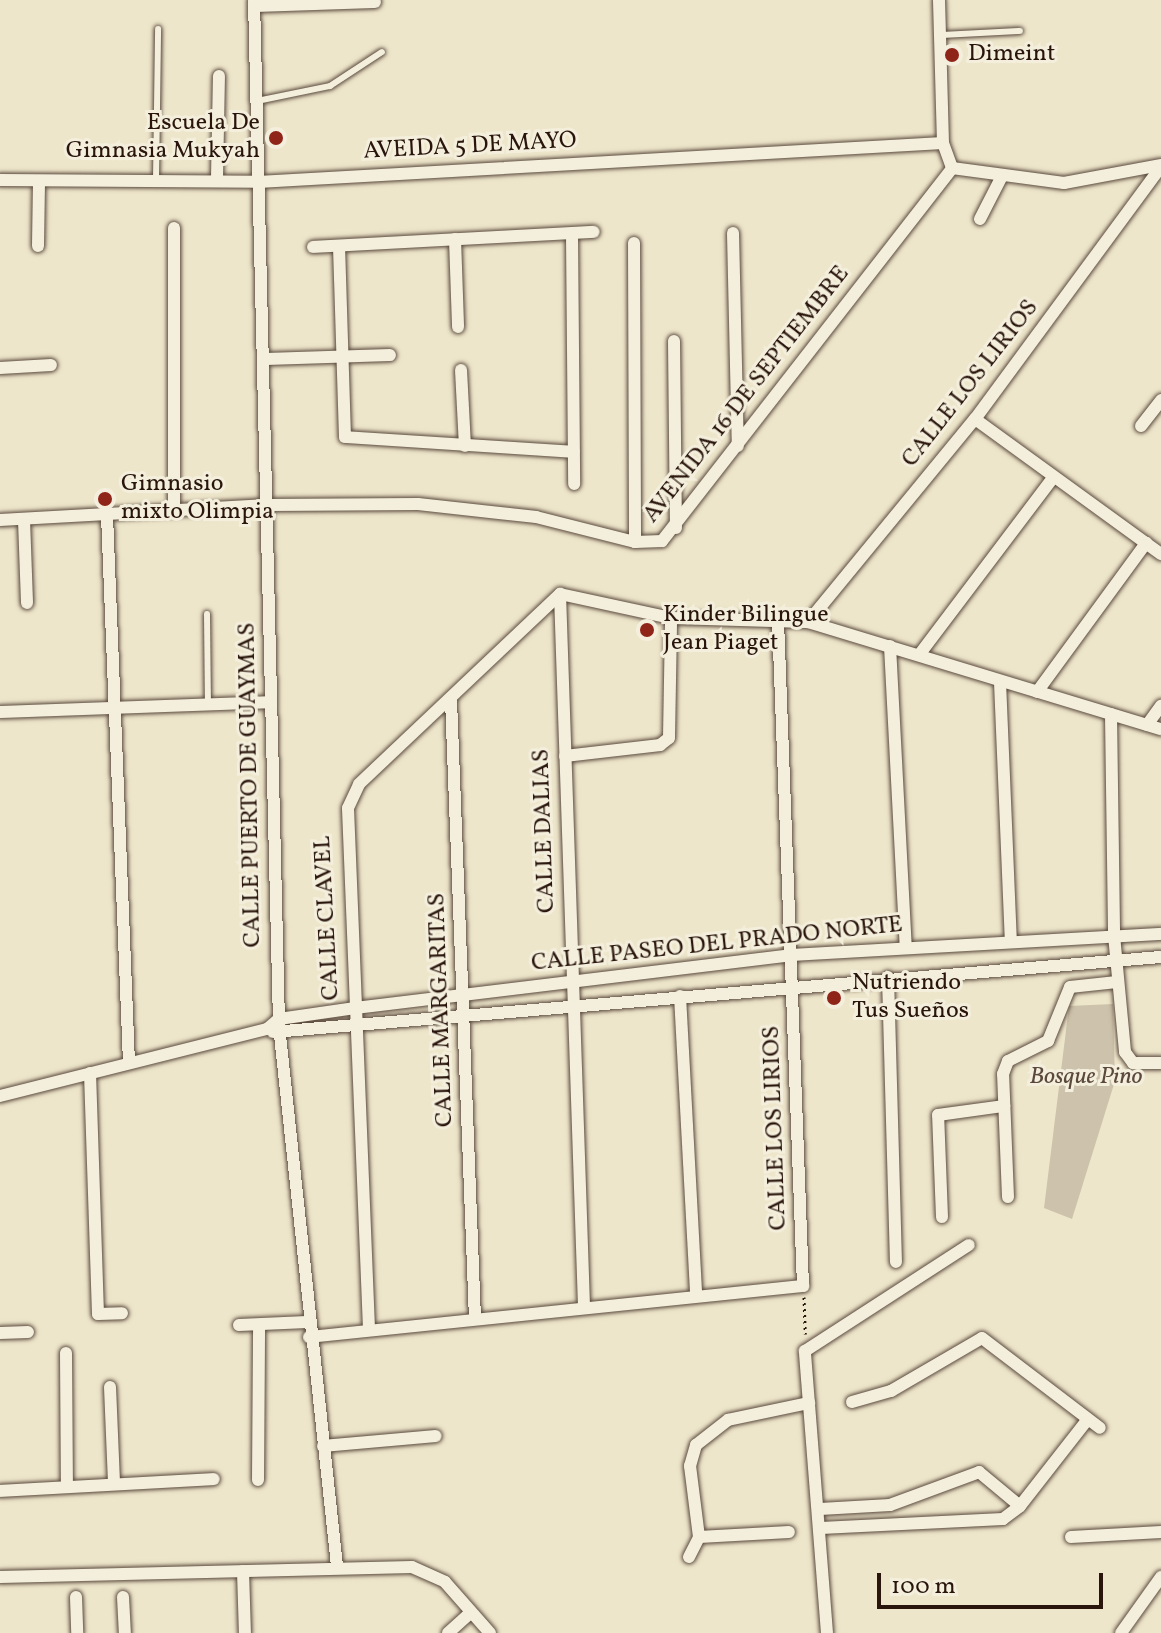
<!DOCTYPE html>
<html>
<head>
<meta charset="utf-8">
<style>
	body { margin:0 }
	#map { position:relative; width:1161px; height:1633px; overflow:hidden; background:#eee6cb; font-family:Vollkorn,serif }
	div>[style] { position:absolute }
	[style*='--x'] { left:calc(var(--x)*1px); top:calc(var(--y)*1px); width:calc(var(--w)*1px); rotate:calc(var(--a)*1deg) }
	.green>* { inset:0; background:#cdc2ab }
	.path>* { height:3px; margin-top:-1.5px; transform-origin:0; background:repeating-linear-gradient(90deg,#29150c 0 2px,transparent 0 6px) }
	.roads { filter:drop-shadow(0 0 2px #5a493c) drop-shadow(0 0 2px #5a493c) }
	.lane>* { height:6px; margin:-3px; padding:0 3px; transform-origin:3px; border-radius:3px; background:#f4efdd }
	.street>* { height:12px; margin:-6px; padding:0 6px; transform-origin:6px; border-radius:6px; background:#f4efdd }
	.dots>* { width:22px; height:22px; translate:-50% -50%; box-sizing:border-box; border:4px solid #f4efdd; border-radius:50% }
	span { translate:-50% -50%; white-space:nowrap; text-align:center; line-height:1.15; -webkit-text-stroke:6px #f4efdd; paint-order:stroke }
	.poi-label { font-size:24px; color:#29150c }
	.left { translate:0 -50%; text-align:left }
	.right { translate:-100% -50%; text-align:right }
	.street-label { font-size:24px; color:#29150c }
	.park-label { font-size:24px; color:#5a493c; font-style:italic }
	.scale { position:absolute; left:877px; top:1573px; width:226px; height:36px; box-sizing:border-box; border:4px solid #29150c; border-top:0; padding-left:10px; font-size:24px; line-height:28px; white-space:nowrap; color:#29150c; -webkit-text-stroke:6px #f4efdd; paint-order:stroke }
</style>
</head>
<body>
<div id="map">
	<div class="green">
		<i style="clip-path:polygon(1113px 1004px,1115px 1081px,1072px 1219px,1044px 1208px,1069px 1006px)"></i>
	</div>
	<div class="path">
		<i style="--x:804;--y:1297;--w:37;--a:88"></i>
	</div>
	<div class="roads">
		<div class="lane">
			<i style="--x:940;--y:35;--w:80;--a:-2.9"></i>
			<i style="--x:257;--y:101;--w:75;--a:-11.6"></i>
			<i style="--x:330;--y:86;--w:62;--a:-33.2"></i>
			<i style="--x:156;--y:179;--w:150;--a:-89.2"></i>
			<i style="--x:207;--y:614;--w:91;--a:89.4"></i>
		</div>
		<div class="street">
			<i style="--x:254;--y:0;--w:1026;--a:88.6"></i>
			<i style="--x:279;--y:1026;--w:543;--a:83.87"></i>
			<i style="--x:939;--y:0;--w:143;--a:88.4"></i>
			<i style="--x:943;--y:143;--w:27;--a:70"></i>
			<i style="--x:952;--y:168;--w:113;--a:7.6"></i>
			<i style="--x:1064;--y:183;--w:99;--a:-10.5"></i>
			<i style="--x:254;--y:6;--w:121;--a:-1.9"></i>
			<i style="--x:217;--y:178;--w:102;--a:-88.9"></i>
			<i style="--x:0;--y:180;--w:258;--a:0.4"></i>
			<i style="--x:258;--y:182;--w:686;--a:-3.26"></i>
			<i style="--x:980;--y:219;--w:48;--a:-62.9"></i>
			<i style="--x:733;--y:233;--w:213;--a:88.7"></i>
			<i style="--x:572;--y:234;--w:250;--a:89.5"></i>
			<i style="--x:455;--y:239;--w:88;--a:88"></i>
			<i style="--x:634;--y:243;--w:299;--a:89.8"></i>
			<i style="--x:38;--y:246;--w:65;--a:-89.1"></i>
			<i style="--x:339;--y:246;--w:191;--a:88.2"></i>
			<i style="--x:345;--y:437;--w:229;--a:3.7"></i>
			<i style="--x:313;--y:247;--w:281;--a:-3.1"></i>
			<i style="--x:674;--y:341;--w:187;--a:89.4"></i>
			<i style="--x:266;--y:359;--w:124;--a:-1.8"></i>
			<i style="--x:0;--y:368;--w:51;--a:-3.4"></i>
			<i style="--x:461;--y:370;--w:76;--a:87"></i>
			<i style="--x:975;--y:419;--w:230;--a:36"></i>
			<i style="--x:1141;--y:426;--w:33;--a:-52"></i>
			<i style="--x:174;--y:511;--w:283;--a:-90"></i>
			<i style="--x:107;--y:515;--w:548;--a:87.7"></i>
			<i style="--x:0;--y:520;--w:268;--a:-3.2"></i>
			<i style="--x:268;--y:505;--w:150;--a:-0.4"></i>
			<i style="--x:418;--y:504;--w:119;--a:6.3"></i>
			<i style="--x:536;--y:517;--w:102;--a:14.2"></i>
			<i style="--x:635;--y:542;--w:27;--a:-2"></i>
			<i style="--x:662;--y:541;--w:472;--a:-52.1"></i>
			<i style="--x:24;--y:520;--w:83;--a:87.9"></i>
			<i style="--x:560;--y:594;--w:712;--a:88.07"></i>
			<i style="--x:560;--y:594;--w:114;--a:12.2"></i>
			<i style="--x:671;--y:618;--w:137;--a:1.7"></i>
			<i style="--x:808;--y:622;--w:369;--a:16.9"></i>
			<i style="--x:808;--y:622;--w:263;--a:-50.6"></i>
			<i style="--x:975;--y:419;--w:313;--a:-53.6"></i>
			<i style="--x:890;--y:646;--w:302;--a:87"></i>
			<i style="--x:919;--y:655;--w:222;--a:-52.9"></i>
			<i style="--x:1000;--y:682;--w:259;--a:87.6"></i>
			<i style="--x:1037;--y:692;--w:185;--a:-53.8"></i>
			<i style="--x:451;--y:700;--w:618;--a:87.78"></i>
			<i style="--x:0;--y:712;--w:269;--a:-2.1"></i>
			<i style="--x:1111;--y:714;--w:221;--a:89.2"></i>
			<i style="--x:1114;--y:935;--w:118;--a:84.6"></i>
			<i style="--x:1125;--y:1052;--w:14;--a:54"></i>
			<i style="--x:1133;--y:1063;--w:28;--a:0"></i>
			<i style="--x:1147;--y:725;--w:24;--a:-54"></i>
			<i style="--x:565;--y:756;--w:96;--a:-6.6"></i>
			<i style="--x:660;--y:745;--w:11;--a:-38"></i>
			<i style="--x:669;--y:738;--w:120;--a:-89"></i>
			<i style="--x:888;--y:977;--w:285;--a:88.4"></i>
			<i style="--x:680;--y:996;--w:299;--a:86.9"></i>
			<i style="--x:273;--y:1032;--w:891;--a:-4.83"></i>
			<i style="--x:90;--y:1073;--w:241;--a:88.1"></i>
			<i style="--x:98;--y:1314;--w:24;--a:-2"></i>
			<i style="--x:0;--y:1096;--w:275;--a:-14.1"></i>
			<i style="--x:267;--y:1029;--w:16;--a:-40"></i>
			<i style="--x:279;--y:1019;--w:77;--a:-8.2"></i>
			<i style="--x:355;--y:1008;--w:441;--a:-6.9"></i>
			<i style="--x:793;--y:955;--w:369;--a:-3.3"></i>
			<i style="--x:1008;--y:1197;--w:123;--a:-92.3"></i>
			<i style="--x:1003;--y:1074;--w:14;--a:-69"></i>
			<i style="--x:1008;--y:1061;--w:45;--a:-26.6"></i>
			<i style="--x:1048;--y:1041;--w:58;--a:-67.8"></i>
			<i style="--x:1070;--y:987;--w:47;--a:-6.1"></i>
			<i style="--x:942;--y:1217;--w:102;--a:-92.2"></i>
			<i style="--x:938;--y:1115;--w:67;--a:-7.8"></i>
			<i style="--x:239;--y:1325;--w:68;--a:-2.5"></i>
			<i style="--x:369;--y:1329;--w:521;--a:-92.31"></i>
			<i style="--x:348;--y:808;--w:26;--a:-65"></i>
			<i style="--x:359;--y:784;--w:277;--a:-43.4"></i>
			<i style="--x:0;--y:1333;--w:28;--a:-2"></i>
			<i style="--x:309;--y:1337;--w:497;--a:-5.9"></i>
			<i style="--x:803;--y:1286;--w:665;--a:-92.15"></i>
			<i style="--x:66;--y:1353;--w:134;--a:89.6"></i>
			<i style="--x:110;--y:1387;--w:97;--a:87.6"></i>
			<i style="--x:852;--y:1402;--w:41;--a:-15.8"></i>
			<i style="--x:891;--y:1391;--w:105;--a:-30.2"></i>
			<i style="--x:982;--y:1338;--w:148;--a:37.3"></i>
			<i style="--x:323;--y:1446;--w:113;--a:-5.1"></i>
			<i style="--x:258;--y:1480;--w:154;--a:-89.6"></i>
			<i style="--x:0;--y:1491;--w:214;--a:-3.2"></i>
			<i style="--x:820;--y:1509;--w:70;--a:-3.3"></i>
			<i style="--x:890;--y:1505;--w:95;--a:-20.3"></i>
			<i style="--x:979;--y:1472;--w:53;--a:39.7"></i>
			<i style="--x:821;--y:1528;--w:182;--a:-2.8"></i>
			<i style="--x:1003;--y:1519;--w:21;--a:-37"></i>
			<i style="--x:1020;--y:1506;--w:110;--a:-52"></i>
			<i style="--x:699;--y:1537;--w:90;--a:-3.2"></i>
			<i style="--x:1071;--y:1537;--w:90;--a:-3.2"></i>
			<i style="--x:689;--y:1557;--w:22;--a:-63"></i>
			<i style="--x:699;--y:1537;--w:72;--a:-97.2"></i>
			<i style="--x:690;--y:1466;--w:22;--a:-74"></i>
			<i style="--x:696;--y:1445;--w:41;--a:-38"></i>
			<i style="--x:728;--y:1420;--w:83;--a:-11.9"></i>
			<i style="--x:243;--y:1571;--w:62;--a:88.2"></i>
			<i style="--x:0;--y:1577;--w:412;--a:-1.4"></i>
			<i style="--x:412;--y:1567;--w:36;--a:24"></i>
			<i style="--x:445;--y:1582;--w:68;--a:48.6"></i>
			<i style="--x:76;--y:1597;--w:36;--a:88"></i>
			<i style="--x:123;--y:1597;--w:36;--a:87"></i>
			<i style="--x:448;--y:1633;--w:31;--a:-42"></i>
			<i style="--x:827;--y:1633;--w:283;--a:-94.5"></i>
			<i style="--x:805;--y:1351;--w:195;--a:-32.9"></i>
			<i style="--x:1121;--y:1633;--w:69;--a:-54.5"></i>
		</div>
	</div>
	<div class="dots">
		<i style="left:952px;top:55px;background:#8f2418"></i>
		<i style="left:276px;top:138px;background:#8f2418"></i>
		<i style="left:105px;top:499px;background:#8f2418"></i>
		<i style="left:647px;top:630px;background:#8f2418"></i>
		<i style="left:834px;top:998px;background:#8f2418"></i>
	</div>
	<div class="poi-label">
		<span class="left" style="left:968px;top:55px">Dimeint</span>
		<span class="right" style="left:260px;top:138px">Escuela De<br>Gimnasia Mukyah</span>
		<span class="left" style="left:121px;top:499px">Gimnasio<br>mixto Olimpia</span>
		<span class="left" style="left:663px;top:630px">Kinder Bilingue<br>Jean Piaget</span>
		<span class="left" style="left:852px;top:998px">Nutriendo<br>Tus Sueños</span>
	</div>
	<div class="street-label">
		<span style="left:470px;top:147px;rotate:-3deg">AVEIDA 5 DE MAYO</span>
		<span style="left:971px;top:384px;rotate:-52deg">CALLE LOS LIRIOS</span>
		<span style="left:747px;top:395px;rotate:-52deg">AVENIDA 16 DE SEPTIEMBRE</span>
		<span style="left:251px;top:785px;rotate:-91deg">CALLE PUERTO DE GUAYMAS</span>
		<span style="left:545px;top:831px;rotate:-92deg">CALLE DALIAS</span>
		<span style="left:328px;top:918px;rotate:-93deg">CALLE CLAVEL</span>
		<span style="left:717px;top:945px;rotate:-6deg">CALLE PASEO DEL PRADO NORTE</span>
		<span style="left:442px;top:1010px;rotate:-92deg">CALLE MARGARITAS</span>
		<span style="left:776px;top:1128px;rotate:-92deg">CALLE LOS LIRIOS</span>
	</div>
	<div class="park-label">
		<span style="left:1086px;top:1078px">Bosque Pino</span>
	</div>
	<div class="scale">100 m</div>
</div>
</body>
</html>
